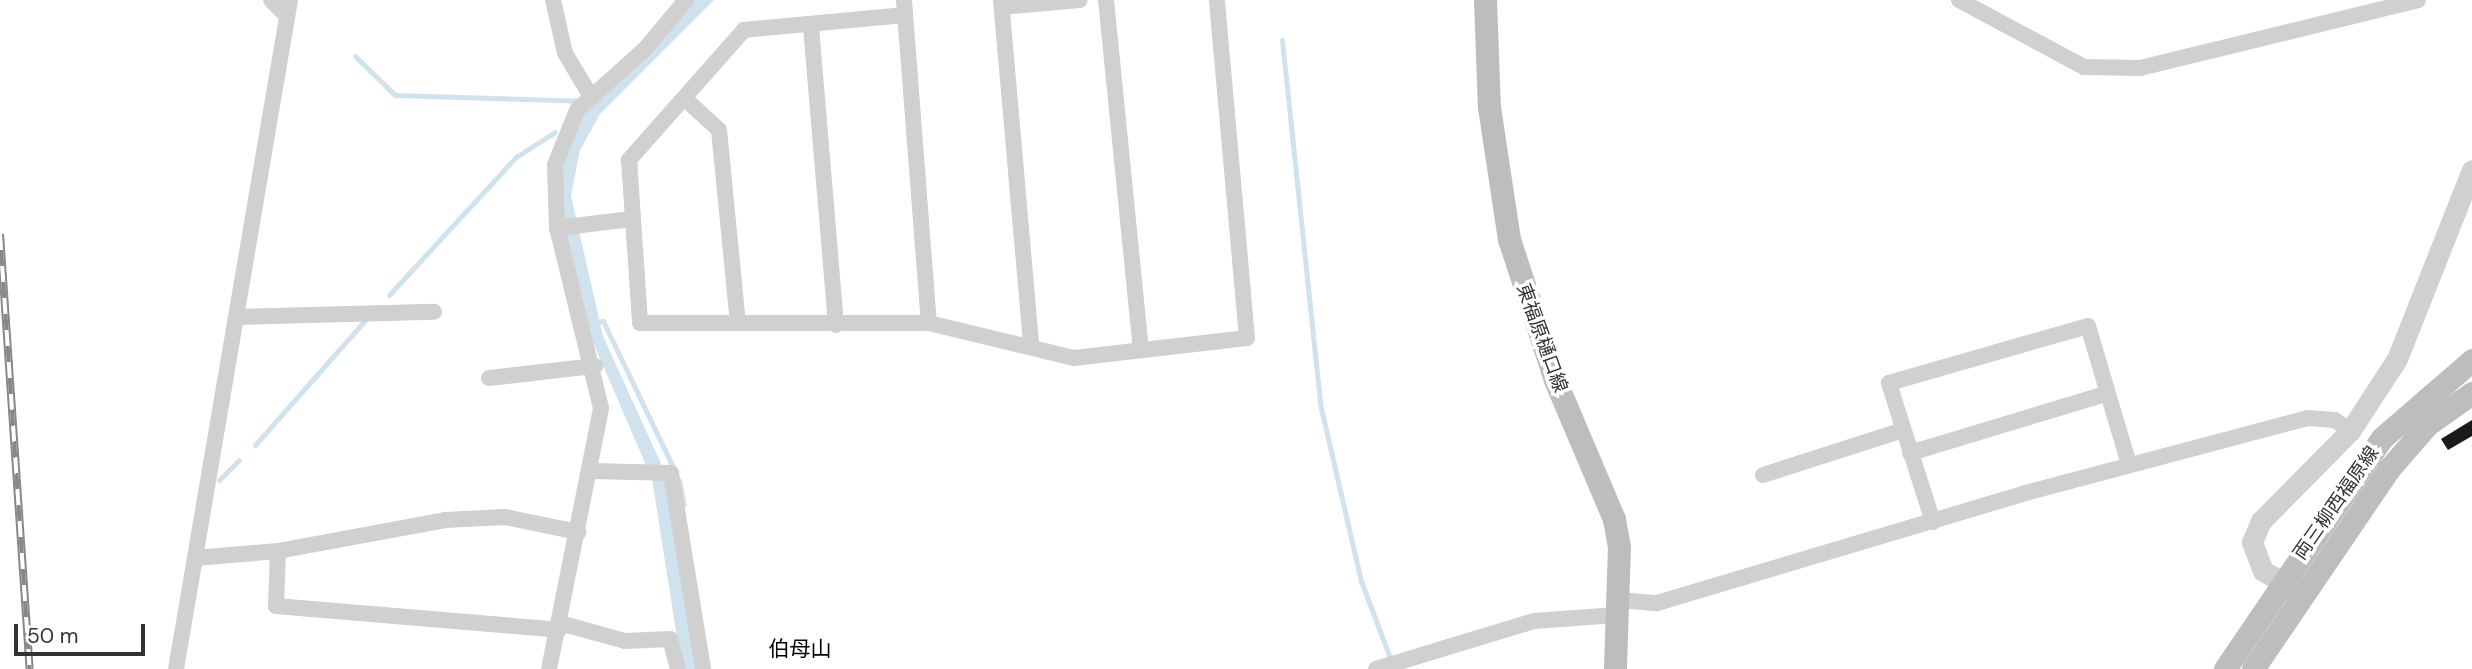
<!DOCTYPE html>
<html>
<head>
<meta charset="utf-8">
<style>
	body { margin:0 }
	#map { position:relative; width:2472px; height:669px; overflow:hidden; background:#fff; font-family:"DM Sans","Noto Sans JP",sans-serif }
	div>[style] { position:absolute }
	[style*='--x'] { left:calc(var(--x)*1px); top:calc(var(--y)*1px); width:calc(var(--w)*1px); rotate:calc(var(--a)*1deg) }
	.water>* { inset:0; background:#cfe2ee }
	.stream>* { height:5px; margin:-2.5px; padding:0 2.5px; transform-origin:2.5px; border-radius:2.5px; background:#cfe2ee }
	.building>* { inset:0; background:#1a1a1a }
	.minor>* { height:16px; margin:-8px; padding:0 8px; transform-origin:8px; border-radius:8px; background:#d0d0d0 }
	.tertiary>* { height:21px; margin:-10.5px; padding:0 10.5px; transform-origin:10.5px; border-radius:10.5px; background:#d0d0d0 }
	.secondary>* { height:23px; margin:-11.5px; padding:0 11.5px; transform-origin:11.5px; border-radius:11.5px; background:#bdbdbd }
	.rail>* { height:8px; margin-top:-4px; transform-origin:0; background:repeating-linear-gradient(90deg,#fff 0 16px,#888 0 32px); box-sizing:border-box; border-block:2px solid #888 }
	span { translate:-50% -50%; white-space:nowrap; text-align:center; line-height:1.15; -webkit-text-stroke:7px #fff; paint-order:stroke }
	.street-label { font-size:19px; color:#333 }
	.neighbourhood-label { font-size:21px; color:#000 }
	.scale { position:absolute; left:14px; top:624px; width:131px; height:32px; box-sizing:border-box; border:4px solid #333; border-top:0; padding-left:9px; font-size:21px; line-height:24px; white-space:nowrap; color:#333; -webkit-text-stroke:5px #fff; paint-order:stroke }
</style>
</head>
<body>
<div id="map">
	<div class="water">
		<i style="clip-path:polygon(694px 0,714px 0,600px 114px,580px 150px,571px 196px,603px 336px,668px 479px,699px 669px,682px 669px,652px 479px,586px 326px,559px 212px,559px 177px,580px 118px)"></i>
	</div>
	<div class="stream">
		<i style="--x:1282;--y:40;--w:370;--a:84"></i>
		<i style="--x:1321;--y:408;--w:178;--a:77"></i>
		<i style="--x:1361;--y:581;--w:88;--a:69.3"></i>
		<i style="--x:355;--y:56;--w:56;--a:44.3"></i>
		<i style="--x:395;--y:95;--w:186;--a:1.8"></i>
		<i style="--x:389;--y:295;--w:188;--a:-47.4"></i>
		<i style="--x:516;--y:157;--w:46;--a:-32.7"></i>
		<i style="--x:594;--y:323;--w:9;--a:-13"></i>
		<i style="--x:603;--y:321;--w:166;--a:64.4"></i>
		<i style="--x:255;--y:445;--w:171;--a:-48.6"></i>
		<i style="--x:219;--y:480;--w:28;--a:-45"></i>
		<i style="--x:679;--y:480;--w:25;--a:79"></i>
	</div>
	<div class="building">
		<i style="clip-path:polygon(2472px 420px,2472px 436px,2448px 450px,2441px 439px)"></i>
	</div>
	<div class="minor">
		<i style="--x:271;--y:0;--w:23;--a:45"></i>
		<i style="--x:553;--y:0;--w:54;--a:77.2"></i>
		<i style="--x:565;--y:53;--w:49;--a:59.2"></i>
		<i style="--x:904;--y:0;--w:324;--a:85.6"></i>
		<i style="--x:1001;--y:0;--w:347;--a:85"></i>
		<i style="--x:1106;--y:0;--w:352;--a:84.3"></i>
		<i style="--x:1959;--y:0;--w:142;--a:28.2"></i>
		<i style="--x:2084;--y:67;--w:56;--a:1"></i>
		<i style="--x:2140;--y:68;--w:286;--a:-13.7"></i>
		<i style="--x:1002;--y:7;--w:78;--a:-5.1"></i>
		<i style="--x:905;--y:15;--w:162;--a:174.7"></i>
		<i style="--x:744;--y:30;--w:174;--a:131.5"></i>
		<i style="--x:629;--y:160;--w:163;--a:86.1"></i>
		<i style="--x:640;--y:323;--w:289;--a:0"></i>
		<i style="--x:929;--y:323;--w:149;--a:13.6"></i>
		<i style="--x:1074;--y:358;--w:174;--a:-6.6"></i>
		<i style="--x:1247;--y:338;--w:339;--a:-95.1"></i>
		<i style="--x:811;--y:27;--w:299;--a:85.2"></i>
		<i style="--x:684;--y:98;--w:47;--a:42.4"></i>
		<i style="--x:719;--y:130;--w:194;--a:84.4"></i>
		<i style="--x:557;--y:228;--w:75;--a:-6.9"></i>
		<i style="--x:237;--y:317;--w:197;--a:-1.5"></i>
		<i style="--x:489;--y:378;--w:107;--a:-6.5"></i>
		<i style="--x:1910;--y:453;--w:205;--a:-16.8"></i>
		<i style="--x:593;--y:471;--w:78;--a:1.5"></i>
		<i style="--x:671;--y:473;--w:199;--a:80.7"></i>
		<i style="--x:1763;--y:475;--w:147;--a:-17.8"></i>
		<i style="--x:1933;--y:522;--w:146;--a:-107.6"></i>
		<i style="--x:1889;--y:383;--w:207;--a:-16"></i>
		<i style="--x:2088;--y:326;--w:144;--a:73.5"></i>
		<i style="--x:278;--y:551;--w:55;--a:92.1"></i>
		<i style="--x:276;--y:606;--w:284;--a:4.8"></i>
		<i style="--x:195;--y:558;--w:83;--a:-4.8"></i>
		<i style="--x:278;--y:551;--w:170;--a:-10.5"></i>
		<i style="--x:445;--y:520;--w:60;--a:-2.9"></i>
		<i style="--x:505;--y:517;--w:75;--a:11.6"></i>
		<i style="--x:1619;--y:600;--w:38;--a:5"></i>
		<i style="--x:1657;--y:603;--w:381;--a:-16.6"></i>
		<i style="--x:2022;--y:494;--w:295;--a:-14.9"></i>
		<i style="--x:2307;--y:418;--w:28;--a:4"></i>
		<i style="--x:2335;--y:420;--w:19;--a:36"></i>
		<i style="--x:560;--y:623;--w:67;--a:15.5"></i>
		<i style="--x:625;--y:641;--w:45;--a:-2.5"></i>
		<i style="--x:670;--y:639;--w:31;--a:75"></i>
		<i style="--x:176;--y:669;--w:679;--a:-80.33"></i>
		<i style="--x:549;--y:669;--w:266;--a:-78.7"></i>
		<i style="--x:601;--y:408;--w:185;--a:-103.7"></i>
		<i style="--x:557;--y:228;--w:63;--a:-91.8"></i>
		<i style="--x:555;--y:165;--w:59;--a:-68.2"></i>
		<i style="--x:577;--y:110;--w:91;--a:-41.9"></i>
		<i style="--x:645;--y:49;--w:64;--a:-50.1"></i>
		<i style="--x:1376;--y:669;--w:165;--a:-16.9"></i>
		<i style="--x:1534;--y:621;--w:83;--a:-4.1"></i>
	</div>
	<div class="tertiary">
		<i style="--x:2299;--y:591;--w:41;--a:-150.9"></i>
		<i style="--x:2263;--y:571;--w:31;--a:-111"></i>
		<i style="--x:2252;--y:542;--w:23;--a:-67"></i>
		<i style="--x:2261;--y:521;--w:127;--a:-45.3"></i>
		<i style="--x:2350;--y:431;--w:86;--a:-56.9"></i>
		<i style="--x:2397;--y:359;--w:203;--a:-68.4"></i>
	</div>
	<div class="secondary">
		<i style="--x:1485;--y:0;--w:107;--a:87.9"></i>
		<i style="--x:1489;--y:107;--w:134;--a:81.4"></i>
		<i style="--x:1509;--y:239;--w:148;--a:71.9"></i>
		<i style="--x:1555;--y:380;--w:151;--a:67"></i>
		<i style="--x:1614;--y:519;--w:27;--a:80"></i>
		<i style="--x:1619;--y:546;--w:123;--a:91.9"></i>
		<i style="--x:2225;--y:669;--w:279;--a:-55.8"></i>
		<i style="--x:2382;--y:438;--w:119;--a:-40.9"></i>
		<i style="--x:2253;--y:669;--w:240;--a:-55.8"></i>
		<i style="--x:2388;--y:470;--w:61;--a:-49"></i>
		<i style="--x:2428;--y:424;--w:54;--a:-35.2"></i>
	</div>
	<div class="rail">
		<i style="--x:0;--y:234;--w:436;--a:86.1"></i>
	</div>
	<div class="street-label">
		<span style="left:1542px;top:338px;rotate:70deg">東福原樋口線</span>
		<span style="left:2336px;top:503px;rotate:-55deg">両三柳西福原線</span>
	</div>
	<div class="neighbourhood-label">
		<span style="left:800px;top:649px">伯母山</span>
	</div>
	<div class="scale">50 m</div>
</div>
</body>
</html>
